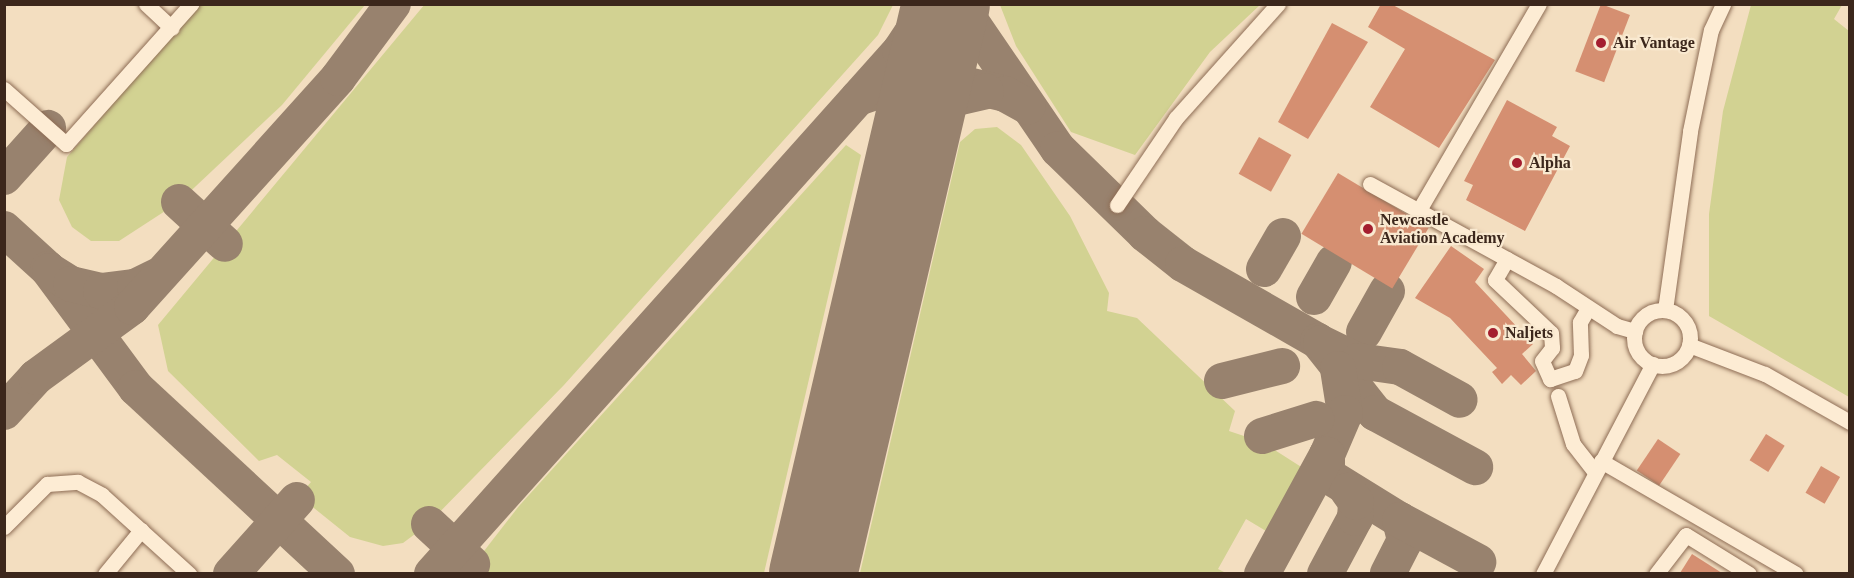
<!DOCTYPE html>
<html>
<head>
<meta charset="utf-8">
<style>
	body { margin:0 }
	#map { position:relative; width:1854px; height:578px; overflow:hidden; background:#f3dec0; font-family:"Times New Roman",serif }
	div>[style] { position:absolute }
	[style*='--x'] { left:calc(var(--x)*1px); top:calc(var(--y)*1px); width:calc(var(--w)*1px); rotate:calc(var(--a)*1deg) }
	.green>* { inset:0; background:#d2d292 }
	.taxiway>* { height:36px; margin:-18px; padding:0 18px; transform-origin:18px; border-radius:18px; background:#98826e }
	.runway>* { height:88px; margin:-44px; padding:0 44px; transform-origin:44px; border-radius:44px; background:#98826e }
	.building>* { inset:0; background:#d58f71; transform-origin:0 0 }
	.roads { filter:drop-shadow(0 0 2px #8e6d55) drop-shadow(0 0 2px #8e6d55) }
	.minor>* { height:15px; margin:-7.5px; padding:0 7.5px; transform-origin:7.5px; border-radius:7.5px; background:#fdecd4 }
	.minor>.ring { margin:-7.5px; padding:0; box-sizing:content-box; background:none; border:15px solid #fdecd4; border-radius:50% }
	.dots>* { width:16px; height:16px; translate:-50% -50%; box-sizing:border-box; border:3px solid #f9e9d0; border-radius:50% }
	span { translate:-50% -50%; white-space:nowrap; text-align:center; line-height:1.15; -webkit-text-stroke:4.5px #f9e9d0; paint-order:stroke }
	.poi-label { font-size:16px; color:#3c271c; font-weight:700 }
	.left { translate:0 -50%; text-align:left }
	.frame { position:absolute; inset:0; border:6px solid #3c271c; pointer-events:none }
</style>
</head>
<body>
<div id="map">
	<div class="green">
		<i style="clip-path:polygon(425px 4px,893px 5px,878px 35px,564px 385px,427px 525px,403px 543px,383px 546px,350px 537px,299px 496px,311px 482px,277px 455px,259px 461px,168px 371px,158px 325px)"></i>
		<i style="clip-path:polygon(198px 5px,365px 5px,282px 105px,179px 202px,119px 241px,91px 241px,72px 227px,59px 200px,67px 157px)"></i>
		<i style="clip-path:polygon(1000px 5px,1000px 4px,1260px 5px,1210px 52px,1135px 155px,1071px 132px,1016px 46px)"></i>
		<i style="clip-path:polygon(1751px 5px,1842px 5px,1834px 19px,1849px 31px,1849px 397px,1709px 316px,1709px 214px,1723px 111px)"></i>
		<i style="clip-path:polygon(997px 127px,1021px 145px,1070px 216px,1109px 293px,1107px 311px,1137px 318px,1235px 411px,1229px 431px,1262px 442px,1306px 470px,1271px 534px,1246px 519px,1218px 569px,1226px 573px,860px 573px,960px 142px,975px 129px)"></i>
		<i style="clip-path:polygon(846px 145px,861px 155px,764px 573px,467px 573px,519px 506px)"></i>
	</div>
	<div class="taxiway">
		<i style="--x:959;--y:4;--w:176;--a:55.7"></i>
		<i style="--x:1058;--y:149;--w:122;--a:44.3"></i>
		<i style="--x:1145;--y:234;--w:48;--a:38.3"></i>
		<i style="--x:1183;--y:264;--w:155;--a:29.7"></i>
		<i style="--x:1318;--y:341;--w:92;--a:51.6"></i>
		<i style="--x:1375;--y:413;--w:114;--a:28.4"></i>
		<i style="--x:858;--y:98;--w:40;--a:-18.9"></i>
		<i style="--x:896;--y:85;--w:51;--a:-5.6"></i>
		<i style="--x:947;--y:80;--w:60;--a:13.6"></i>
		<i style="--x:1005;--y:94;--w:26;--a:29"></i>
		<i style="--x:914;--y:140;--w:52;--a:-49.6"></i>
		<i style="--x:948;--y:100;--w:39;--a:-13"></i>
		<i style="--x:4;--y:177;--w:66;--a:-48.1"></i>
		<i style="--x:179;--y:202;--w:62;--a:42.4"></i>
		<i style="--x:4;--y:229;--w:59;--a:42.3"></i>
		<i style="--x:48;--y:269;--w:148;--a:53.5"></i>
		<i style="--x:136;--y:388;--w:274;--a:42.8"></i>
		<i style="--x:1264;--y:269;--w:38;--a:-60"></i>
		<i style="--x:50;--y:271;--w:25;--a:32"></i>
		<i style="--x:71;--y:284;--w:31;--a:13"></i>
		<i style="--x:101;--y:291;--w:34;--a:-7"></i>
		<i style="--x:135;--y:287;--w:25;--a:-26"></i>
		<i style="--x:1314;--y:297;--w:40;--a:-60.3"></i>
		<i style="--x:1364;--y:332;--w:47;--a:-60.7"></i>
		<i style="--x:1321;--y:343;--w:41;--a:25.9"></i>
		<i style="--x:1358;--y:361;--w:42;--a:8.1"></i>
		<i style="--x:1400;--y:367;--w:68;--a:28.8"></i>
		<i style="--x:1338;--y:369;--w:45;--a:81"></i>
		<i style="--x:1345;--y:413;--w:46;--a:113.2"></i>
		<i style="--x:1327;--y:455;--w:20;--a:90"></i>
		<i style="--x:1327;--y:475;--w:86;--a:31.7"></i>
		<i style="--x:1400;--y:520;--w:21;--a:76"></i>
		<i style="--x:1405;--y:540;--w:38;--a:117"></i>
		<i style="--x:1222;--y:381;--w:62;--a:-14"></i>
		<i style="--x:4;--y:412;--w:47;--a:-47.6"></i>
		<i style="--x:36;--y:377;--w:119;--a:-36.1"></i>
		<i style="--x:132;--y:307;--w:308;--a:-48"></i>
		<i style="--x:338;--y:78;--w:92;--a:-53.4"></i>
		<i style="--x:1262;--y:436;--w:57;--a:-17.5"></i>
		<i style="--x:1400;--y:520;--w:89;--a:28.3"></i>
		<i style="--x:429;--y:524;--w:59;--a:42.9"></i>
		<i style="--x:231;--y:574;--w:99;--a:-48.3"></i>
		<i style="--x:432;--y:574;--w:702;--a:-48.18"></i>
		<i style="--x:900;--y:51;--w:56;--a:-56.6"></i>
		<i style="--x:1262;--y:574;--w:136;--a:-61.4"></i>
		<i style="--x:1325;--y:574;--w:64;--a:-61.8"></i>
		<i style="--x:1355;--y:518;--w:16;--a:-86"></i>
		<i style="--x:1356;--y:502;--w:14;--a:-126"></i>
	</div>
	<div class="runway">
		<i style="--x:813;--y:574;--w:585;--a:-76.87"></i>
	</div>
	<div class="building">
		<i style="clip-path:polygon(1381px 4px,1391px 4px,1495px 60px,1439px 148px,1370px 107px,1405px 49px,1368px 27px)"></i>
		<i style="left:1601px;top:4px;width:31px;height:72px;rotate:21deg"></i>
		<i style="clip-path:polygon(1332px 23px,1368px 42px,1308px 139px,1278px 122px)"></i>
		<i style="clip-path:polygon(1507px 100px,1557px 127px,1552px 136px,1570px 146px,1525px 231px,1466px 200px,1473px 185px,1464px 181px)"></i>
		<i style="left:1259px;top:137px;width:37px;height:42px;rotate:29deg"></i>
		<i style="left:1338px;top:173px;width:106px;height:71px;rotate:31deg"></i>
		<i style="clip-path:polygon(1451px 246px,1484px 269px,1475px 282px,1533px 344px,1522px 354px,1536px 371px,1521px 385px,1511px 375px,1502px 384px,1492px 372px,1497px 368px,1450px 318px,1415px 298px)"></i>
		<i style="left:1766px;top:434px;width:22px;height:31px;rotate:32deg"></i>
		<i style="left:1658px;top:439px;width:27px;height:38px;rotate:34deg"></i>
		<i style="left:1821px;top:466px;width:22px;height:31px;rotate:30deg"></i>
		<i style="clip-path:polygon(1692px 554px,1722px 573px,1680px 573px)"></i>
	</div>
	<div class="roads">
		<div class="minor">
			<i style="--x:146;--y:4;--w:35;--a:43"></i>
			<i style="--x:4;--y:89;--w:83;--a:41.6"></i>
			<i style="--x:66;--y:144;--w:188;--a:-48.2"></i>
			<i style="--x:1370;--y:184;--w:212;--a:28.7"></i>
			<i style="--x:1556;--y:286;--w:73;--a:33.3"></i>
			<i style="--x:1617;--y:326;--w:19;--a:16"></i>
			<i style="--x:1117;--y:205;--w:105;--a:-55.9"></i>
			<i style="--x:1176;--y:118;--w:153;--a:-48.2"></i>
			<i style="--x:1419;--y:210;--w:238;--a:-59.8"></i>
			<i style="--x:1507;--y:259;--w:24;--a:120"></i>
			<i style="--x:1495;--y:280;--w:77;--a:43.4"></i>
			<i style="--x:1551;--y:333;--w:15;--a:86"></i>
			<i style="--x:1552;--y:348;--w:16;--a:128"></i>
			<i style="--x:1542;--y:361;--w:20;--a:66"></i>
			<i style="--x:1550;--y:379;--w:26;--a:-18"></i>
			<i style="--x:1575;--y:371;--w:17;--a:-69"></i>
			<i style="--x:1581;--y:355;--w:33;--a:-92"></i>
			<i style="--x:1580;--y:322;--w:16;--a:-60"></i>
			<i style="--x:1665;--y:310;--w:181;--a:-82"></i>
			<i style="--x:1690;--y:131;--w:103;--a:-78.3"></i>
			<i style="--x:1711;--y:30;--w:29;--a:-65"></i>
			<i class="ring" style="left:1634px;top:310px;width:41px;height:41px"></i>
			<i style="--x:1689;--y:345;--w:81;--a:20.9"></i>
			<i style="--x:1765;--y:374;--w:98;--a:29.5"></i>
			<i style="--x:1558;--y:396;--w:50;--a:72.6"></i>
			<i style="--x:1573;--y:444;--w:36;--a:52"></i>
			<i style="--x:1601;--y:461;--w:225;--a:30.1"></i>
			<i style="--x:4;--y:527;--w:61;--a:-45"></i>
			<i style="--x:47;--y:484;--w:31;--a:-4"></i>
			<i style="--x:78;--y:482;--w:27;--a:28"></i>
			<i style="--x:102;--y:495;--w:118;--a:42.2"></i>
			<i style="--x:105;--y:574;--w:57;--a:-50.7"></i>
			<i style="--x:1543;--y:574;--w:237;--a:-62.4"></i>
			<i style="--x:1656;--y:574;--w:49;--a:-52.4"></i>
			<i style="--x:1686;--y:535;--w:74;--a:31.8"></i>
		</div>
	</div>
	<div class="dots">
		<i style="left:1601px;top:43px;background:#a41e2f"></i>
		<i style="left:1517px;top:163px;background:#a41e2f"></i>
		<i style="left:1368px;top:229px;background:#a41e2f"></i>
		<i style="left:1493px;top:333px;background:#a41e2f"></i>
	</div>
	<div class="poi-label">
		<span class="left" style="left:1613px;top:43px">Air Vantage</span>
		<span class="left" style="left:1529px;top:163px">Alpha</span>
		<span class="left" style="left:1380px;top:229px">Newcastle<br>Aviation Academy</span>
		<span class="left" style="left:1505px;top:333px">Naljets</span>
	</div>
	<div class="frame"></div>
</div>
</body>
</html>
